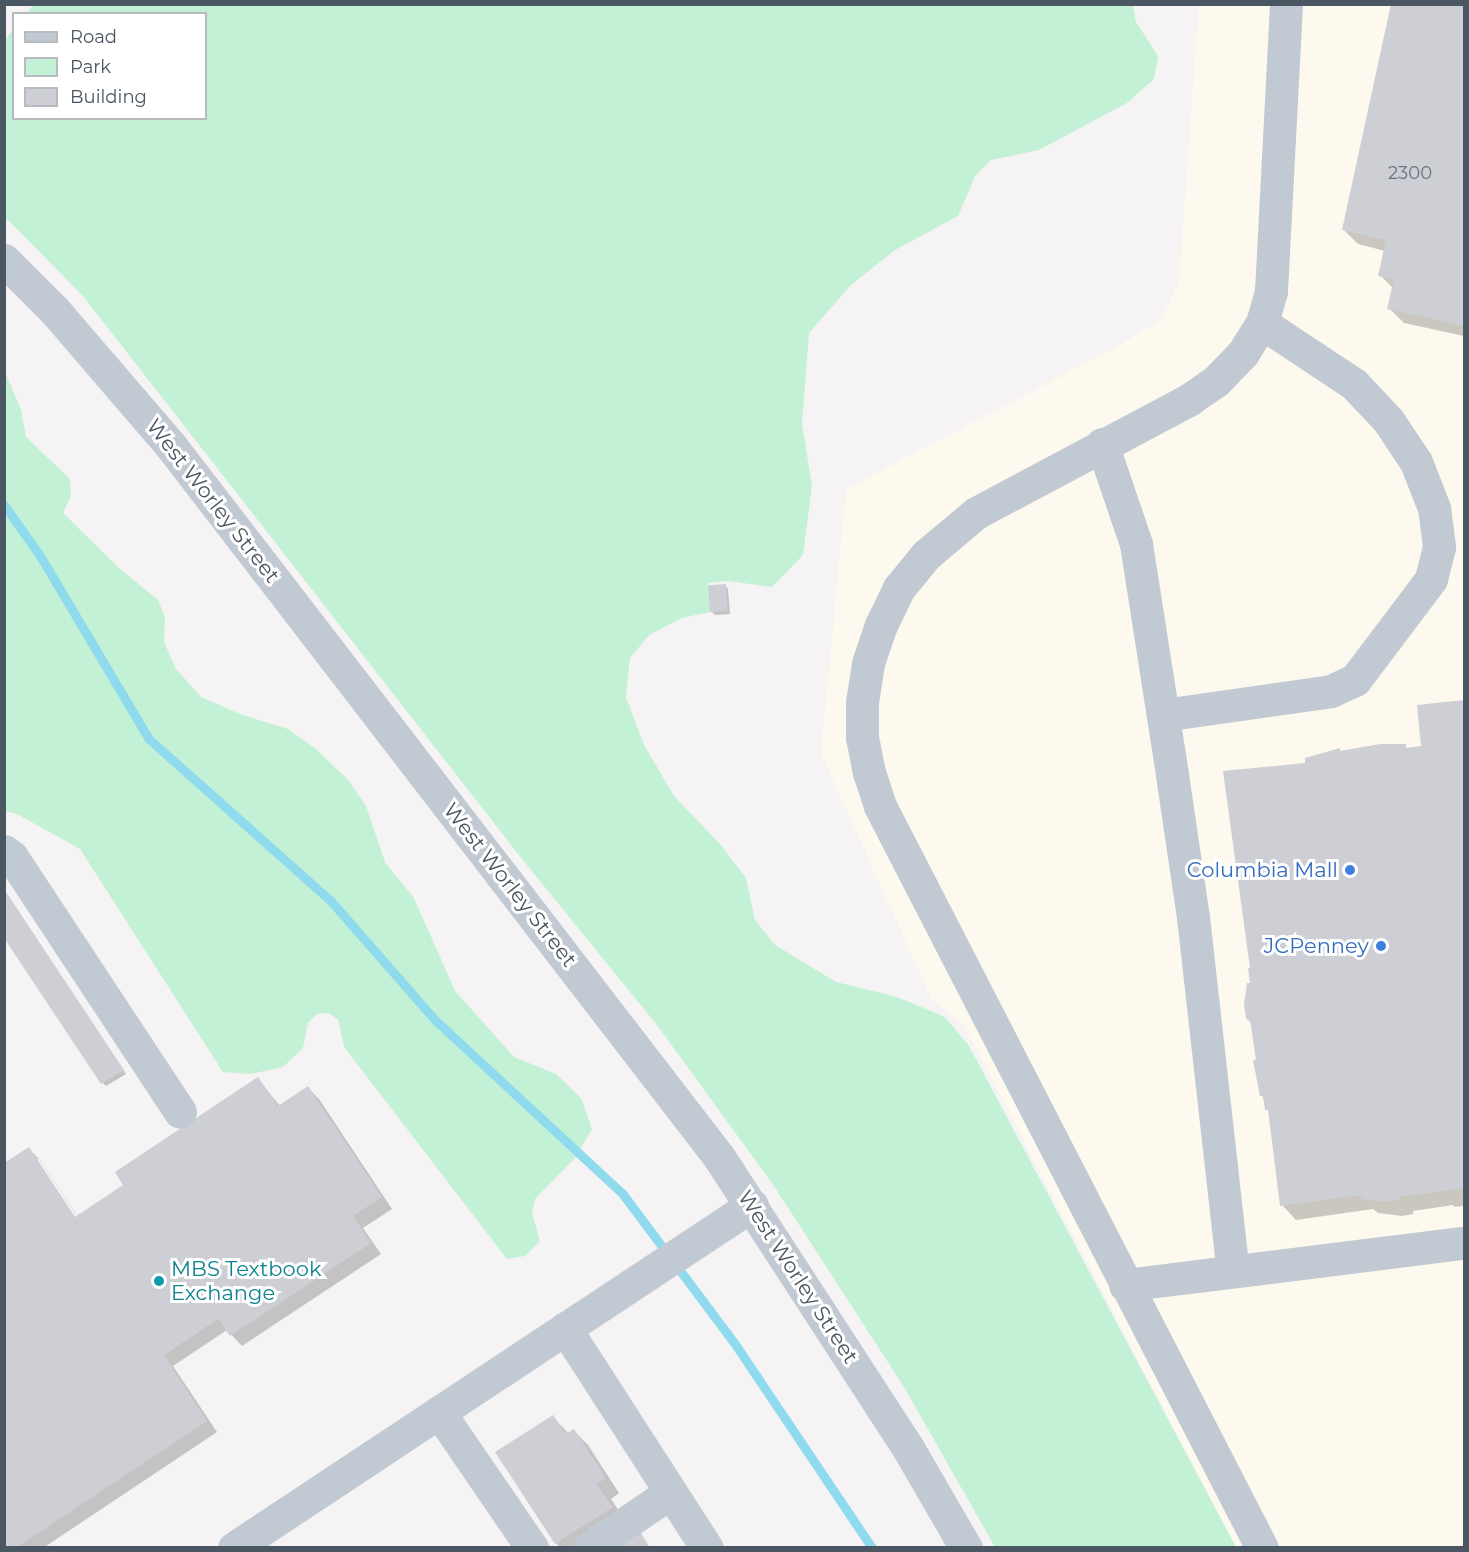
<!DOCTYPE html>
<html>
<head>
<meta charset="utf-8">
<style>
	body { margin:0 }
	#map { position:relative; width:1469px; height:1552px; overflow:hidden; background:#f5f3f3; font-family:Montserrat,sans-serif }
	div>[style] { position:absolute }
	[style*='--x'] { left:calc(var(--x)*1px); top:calc(var(--y)*1px); width:calc(var(--w)*1px); rotate:calc(var(--a)*1deg) }
	.commercial>* { inset:0; background:#fdf9ef }
	.green>* { inset:0; background:#c3f1d5 }
	.shadow>* { inset:0; background:#0003 }
	.stream>* { height:9px; margin:-4.5px; padding:0 4.5px; transform-origin:4.5px; border-radius:4.5px; background:#90daee }
	.building>* { inset:0; background:#cdcfd5; transform-origin:0 0 }
	.minor>* { height:33px; margin:-16.5px; padding:0 16.5px; transform-origin:16.5px; border-radius:16.5px; background:#c1cad2 }
	.dots>* { width:16px; height:16px; translate:-50% -50%; box-sizing:border-box; border:3px solid #fff; border-radius:50% }
	span { translate:-50% -50%; white-space:nowrap; text-align:center; line-height:1.15; -webkit-text-stroke:6px #fff; paint-order:stroke }
	.number-label { font-size:18px; color:#6b747e }
	.number-label span { -webkit-text-stroke-width:0 }
	.street-label { font-size:21px; color:#4a5661 }
	.shop-label { font-size:21px; color:#366cbe }
	.right { translate:-100% -50%; text-align:right }
	.culture-label { font-size:21px; color:#0d838f }
	.left { translate:0 -50%; text-align:left }
	.frame { position:absolute; inset:0; border:6px solid #4a5661; pointer-events:none }
	.legend { position:absolute; left:12px; top:12px; width:195px; height:108px; box-sizing:border-box; background:#fff; border:2px solid #b7bbc0; margin:0; padding:8px 10px; list-style:none; font-size:18px; color:#4a5661 }
	.legend li { display:flex; align-items:center; gap:12px; height:30px }
	.legend b { width:30px; border:2px solid #b7bbc0 }
</style>
</head>
<body>
<div id="map">
	<div class="commercial">
		<i style="clip-path:polygon(1199px 5px,1464px 5px,1464px 1547px,1236px 1547px,963px 1024px,932px 1000px,821px 753px,846px 489px,1113px 349px,1162px 319px,1179px 281px)"></i>
	</div>
	<div class="green">
		<i style="clip-path:polygon(34px 4px,1133px 5px,1136px 22px,1158px 56px,1154px 79px,1127px 103px,1039px 150px,991px 160px,975px 176px,958px 216px,895px 250px,851px 285px,809px 333px,802px 424px,812px 486px,803px 555px,772px 587px,728px 581px,708px 583px,710px 612px,682px 618px,649px 635px,630px 658px,626px 697px,644px 745px,674px 796px,720px 844px,746px 878px,755px 920px,775px 945px,836px 982px,897px 997px,945px 1017px,969px 1046px,1236px 1547px,995px 1547px,904px 1387px,774px 1186px,657px 1025px,522px 859px,83px 296px,5px 217px,4px 41px,13px 30px,14px 118px,206px 118px,206px 14px,27px 13px)"></i>
		<i style="clip-path:polygon(5px 372px,21px 410px,26px 437px,70px 479px,71px 496px,63px 513px,120px 569px,158px 600px,165px 617px,164px 642px,176px 669px,201px 697px,240px 714px,288px 729px,316px 749px,349px 781px,366px 806px,385px 862px,414px 898px,455px 991px,514px 1057px,556px 1074px,581px 1098px,592px 1129px,576px 1157px,535px 1199px,532px 1213px,540px 1241px,525px 1256px,507px 1259px,344px 1047px,338px 1019px,328px 1013px,317px 1014px,308px 1023px,303px 1048px,283px 1067px,250px 1074px,223px 1072px,80px 849px,17px 814px,5px 811px)"></i>
	</div>
	<div class="shadow">
		<i style="clip-path:polygon(1393px 4px,1464px 4px,1464px 336px,1404px 323px,1389px 308px,1393px 288px,1380px 275px,1385px 251px,1358px 244px,1344px 230px)"></i>
		<i style="clip-path:polygon(725px 586px,728px 589px,730px 614px,715px 615px,712px 612px)"></i>
		<i style="clip-path:polygon(1464px 701px,1464px 1206px,1455px 1207px,1453px 1205px,1413px 1211px,1413px 1214px,1402px 1216px,1378px 1213px,1373px 1209px,1296px 1220px,1282px 1205px,1269px 1112px,1262px 1095px,1252px 1023px,1247px 1019px,1252px 970px,1307px 764px,1339px 750px,1342px 753px,1405px 746px,1408px 749px,1423px 748px,1418px 706px)"></i>
		<i style="clip-path:polygon(4px 890px,126px 1074px,106px 1086px,103px 1083px)"></i>
		<i style="clip-path:polygon(evenodd,258px 1079px,280px 1106px,308px 1088px,319px 1099px,392px 1209px,363px 1228px,381px 1254px,242px 1346px,227px 1330px,173px 1366px,217px 1432px,43px 1548px,4px 1548px,29px 1149px,40px 1160px,78px 1217px,125px 1185px,258px 1079px,35px 1159px,39px 1159px,81px 1222px,78px 1224px,35px 1159px)"></i>
		<i style="clip-path:polygon(553px 1417px,569px 1434px,574px 1431px,588px 1445px,619px 1493px,611px 1499px,626px 1522px,586px 1548px,560px 1548px,556px 1543px,497px 1453px)"></i>
	</div>
	<div class="stream">
		<i style="--x:4;--y:505;--w:60;--a:54.5"></i>
		<i style="--x:39;--y:554;--w:215;--a:59.3"></i>
		<i style="--x:149;--y:739;--w:242;--a:41.7"></i>
		<i style="--x:330;--y:900;--w:159;--a:48.8"></i>
		<i style="--x:435;--y:1020;--w:255;--a:42.8"></i>
		<i style="--x:622;--y:1193;--w:192;--a:53.2"></i>
		<i style="--x:737;--y:1347;--w:242;--a:56.1"></i>
	</div>
	<div class="building">
		<i style="clip-path:polygon(1391px 4px,1464px 4px,1464px 326px,1387px 309px,1394px 279px,1378px 276px,1386px 240px,1342px 230px)"></i>
		<i style="left:726px;top:584px;width:27px;height:18px;rotate:86deg"></i>
		<i style="clip-path:polygon(1464px 700px,1464px 1188px,1399px 1197px,1399px 1200px,1387px 1202px,1361px 1199px,1361px 1195px,1280px 1206px,1268px 1110px,1265px 1110px,1263px 1096px,1260px 1096px,1253px 1060px,1256px 1060px,1250px 1019px,1246px 1019px,1244px 1005px,1247px 983px,1250px 983px,1248px 968px,1250px 968px,1223px 771px,1305px 763px,1305px 758px,1340px 748px,1340px 751px,1380px 744px,1406px 744px,1406px 748px,1421px 746px,1417px 705px)"></i>
		<i style="clip-path:polygon(4px 889px,124px 1070px,101px 1084px,4px 938px)"></i>
		<i style="clip-path:polygon(258px 1077px,278px 1106px,308px 1086px,382px 1197px,353px 1216px,371px 1243px,230px 1336px,218px 1319px,164px 1355px,207px 1421px,16px 1548px,4px 1548px,4px 1163px,29px 1147px,75px 1217px,123px 1185px,115px 1172px)"></i>
		<i style="clip-path:polygon(553px 1415px,566px 1434px,574px 1429px,606px 1478px,597px 1484px,613px 1507px,555px 1544px,495px 1452px)"></i>
		<i style="clip-path:polygon(641px 1533px,650px 1548px,620px 1548px)"></i>
	</div>
	<div class="minor">
		<i style="--x:4;--y:260;--w:72;--a:45"></i>
		<i style="--x:55;--y:311;--w:178;--a:49.3"></i>
		<i style="--x:171;--y:446;--w:898;--a:52.38"></i>
		<i style="--x:719;--y:1157;--w:347;--a:57"></i>
		<i style="--x:908;--y:1448;--w:116;--a:59.9"></i>
		<i style="--x:1102;--y:444;--w:106;--a:71.2"></i>
		<i style="--x:1136;--y:544;--w:234;--a:81.1"></i>
		<i style="--x:1172;--y:775;--w:144;--a:81.6"></i>
		<i style="--x:1193;--y:917;--w:356;--a:83.6"></i>
		<i style="--x:1163;--y:715;--w:170;--a:-8.1"></i>
		<i style="--x:1331;--y:691;--w:26;--a:-25"></i>
		<i style="--x:1355;--y:680;--w:126;--a:-53"></i>
		<i style="--x:1431;--y:579;--w:33;--a:-76"></i>
		<i style="--x:1439;--y:547;--w:39;--a:-97"></i>
		<i style="--x:1434;--y:508;--w:49;--a:-111.4"></i>
		<i style="--x:1416;--y:462;--w:50;--a:-123.7"></i>
		<i style="--x:1388;--y:420;--w:50;--a:-133.4"></i>
		<i style="--x:1354;--y:384;--w:110;--a:-146.5"></i>
		<i style="--x:4;--y:851;--w:10;--a:37"></i>
		<i style="--x:12;--y:857;--w:305;--a:56.6"></i>
		<i style="--x:1125;--y:1285;--w:342;--a:-7.1"></i>
		<i style="--x:565;--y:1328;--w:262;--a:57.2"></i>
		<i style="--x:439;--y:1412;--w:165;--a:55.6"></i>
		<i style="--x:234;--y:1548;--w:621;--a:-33.51"></i>
		<i style="--x:589;--y:1548;--w:99;--a:-34.3"></i>
		<i style="--x:1262;--y:1548;--w:835;--a:-117.24"></i>
		<i style="--x:880;--y:806;--w:35;--a:-108"></i>
		<i style="--x:869;--y:773;--w:36;--a:-101"></i>
		<i style="--x:862;--y:738;--w:36;--a:-90"></i>
		<i style="--x:862;--y:702;--w:39;--a:-81"></i>
		<i style="--x:868;--y:663;--w:40;--a:-71.1"></i>
		<i style="--x:881;--y:625;--w:41;--a:-64.1"></i>
		<i style="--x:899;--y:588;--w:43;--a:-50.7"></i>
		<i style="--x:926;--y:555;--w:65;--a:-40"></i>
		<i style="--x:976;--y:513;--w:242;--a:-28"></i>
		<i style="--x:1190;--y:399;--w:32;--a:-35"></i>
		<i style="--x:1216;--y:381;--w:39;--a:-46"></i>
		<i style="--x:1243;--y:353;--w:36;--a:-58"></i>
		<i style="--x:1262;--y:323;--w:33;--a:-74"></i>
		<i style="--x:1271;--y:291;--w:287;--a:-87"></i>
	</div>
	<div class="dots">
		<i style="left:1350px;top:870px;background:#3f7fe0"></i>
		<i style="left:1381px;top:946px;background:#3f7fe0"></i>
		<i style="left:159px;top:1281px;background:#0f9aa8"></i>
	</div>
	<div class="number-label">
		<span style="left:1410px;top:173px">2300</span>
	</div>
	<div class="street-label">
		<span style="left:213px;top:501px;rotate:52deg">West Worley Street</span>
		<span style="left:510px;top:885px;rotate:52deg">West Worley Street</span>
		<span style="left:798px;top:1277px;rotate:57deg">West Worley Street</span>
	</div>
	<div class="shop-label">
		<span class="right" style="left:1338px;top:870px">Columbia Mall</span>
		<span class="right" style="left:1369px;top:946px">JCPenney</span>
	</div>
	<div class="culture-label">
		<span class="left" style="left:171px;top:1281px">MBS Textbook<br>Exchange</span>
	</div>
	<div class="frame"></div>
	<ul class="legend">
	<li><b style="height:8px;background:#c1cad2"></b>Road</li>
	<li><b style="height:16px;background:#c3f1d5"></b>Park</li>
	<li><b style="height:16px;background:#cdcfd5"></b>Building</li>
	</ul>
</div>
</body>
</html>
